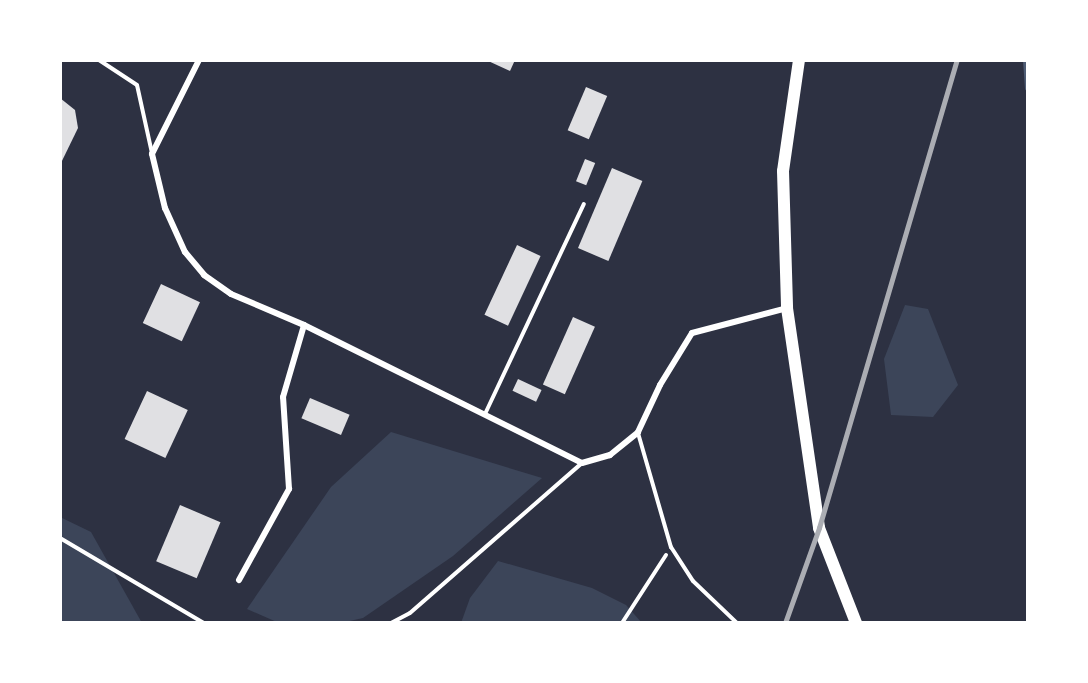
<!DOCTYPE html>
<html>
<head>
<meta charset="utf-8">
<style>
	body { margin:0 }
	#map { position:relative; width:1088px; height:683px; overflow:hidden; background:#2d3142; font-family:Raleway,sans-serif }
	div>[style] { position:absolute }
	[style*='--x'] { left:calc(var(--x)*1px); top:calc(var(--y)*1px); width:calc(var(--w)*1px); rotate:calc(var(--a)*1deg) }
	.green>* { inset:0; background:#3c4559 }
	.stream>* { height:6px; margin:-3px; padding:0 3px; transform-origin:3px; border-radius:3px; background:#4f5d75 }
	.building>* { inset:0; background:#e0e0e3; transform-origin:0 0 }
	.path>* { height:4px; margin:-2px; padding:0 2px; transform-origin:2px; border-radius:2px; background:#fff }
	.service>* { height:4px; margin:-2px; padding:0 2px; transform-origin:2px; border-radius:2px; background:#fff }
	.minor>* { height:6px; margin:-3px; padding:0 3px; transform-origin:3px; border-radius:3px; background:#fff }
	.secondary>* { height:12px; margin:-6px; padding:0 6px; transform-origin:6px; border-radius:6px; background:#fff }
	.rail>* { height:4.5px; margin:-2.25px; padding:0 2.25px; transform-origin:2.25px; border-radius:2.25px; background:#abadb3 }
	span { translate:-50% -50%; white-space:nowrap; text-align:center; line-height:1.15; -webkit-text-stroke:4.5px #fff; paint-order:stroke }
	.frame { position:absolute; inset:0; border:62px solid #fff; pointer-events:none }
</style>
</head>
<body>
<div id="map">
	<div class="green">
		<i style="clip-path:polygon(905px 305px,928px 309px,958px 385px,933px 417px,891px 415px,884px 359px)"></i>
		<i style="clip-path:polygon(391px 432px,542px 478px,453px 556px,363px 618px,341px 623px,279px 623px,247px 609px,331px 487px)"></i>
		<i style="clip-path:polygon(60px 517px,91px 532px,142px 623px,60px 623px)"></i>
		<i style="clip-path:polygon(498px 561px,592px 588px,626px 605px,642px 623px,461px 623px,470px 598px)"></i>
	</div>
	<div class="stream">
		<i style="--x:1026;--y:60;--w:28;--a:86"></i>
	</div>
	<div class="building">
		<i style="clip-path:polygon(486px 60px,515px 60px,510px 71px)"></i>
		<i style="left:586px;top:87px;width:23px;height:47px;rotate:23deg"></i>
		<i style="clip-path:polygon(60px 98px,75px 110px,78px 128px,60px 165px)"></i>
		<i style="left:585px;top:159px;width:11px;height:24px;rotate:22deg"></i>
		<i style="left:612px;top:168px;width:33px;height:87px;rotate:23deg"></i>
		<i style="left:517px;top:245px;width:26px;height:77px;rotate:25deg"></i>
		<i style="left:161px;top:284px;width:43px;height:43px;rotate:25deg"></i>
		<i style="left:573px;top:317px;width:24px;height:74px;rotate:24deg"></i>
		<i style="left:518px;top:379px;width:26px;height:13px;rotate:25deg"></i>
		<i style="left:147px;top:391px;width:45px;height:53px;rotate:25deg"></i>
		<i style="left:310px;top:398px;width:43px;height:22px;rotate:23deg"></i>
		<i style="left:180px;top:505px;width:44px;height:61px;rotate:23deg"></i>
	</div>
	<div class="path">
		<i style="--x:60;--y:538;--w:167;--a:30.6"></i>
		<i style="--x:622;--y:623;--w:81;--a:-57.1"></i>
	</div>
	<div class="service">
		<i style="--x:99;--y:60;--w:45;--a:33.3"></i>
		<i style="--x:137;--y:85;--w:70;--a:77.6"></i>
		<i style="--x:485;--y:414;--w:232;--a:-64.8"></i>
		<i style="--x:638;--y:433;--w:119;--a:73.9"></i>
		<i style="--x:671;--y:547;--w:40;--a:57.1"></i>
		<i style="--x:693;--y:581;--w:61;--a:43.7"></i>
		<i style="--x:391;--y:623;--w:21;--a:-28"></i>
		<i style="--x:410;--y:613;--w:228;--a:-41.1"></i>
	</div>
	<div class="minor">
		<i style="--x:199;--y:60;--w:105;--a:116.6"></i>
		<i style="--x:152;--y:154;--w:56;--a:76.5"></i>
		<i style="--x:165;--y:208;--w:48;--a:65.6"></i>
		<i style="--x:185;--y:252;--w:30;--a:50"></i>
		<i style="--x:204;--y:275;--w:33;--a:35"></i>
		<i style="--x:231;--y:294;--w:79;--a:23"></i>
		<i style="--x:304;--y:325;--w:310;--a:26.4"></i>
		<i style="--x:582;--y:463;--w:29;--a:-16"></i>
		<i style="--x:610;--y:455;--w:36;--a:-39"></i>
		<i style="--x:638;--y:432;--w:52;--a:-64.9"></i>
		<i style="--x:660;--y:385;--w:61;--a:-58.4"></i>
		<i style="--x:692;--y:333;--w:98;--a:-14.7"></i>
		<i style="--x:239;--y:580;--w:104;--a:-61.2"></i>
		<i style="--x:289;--y:489;--w:92;--a:-93.7"></i>
		<i style="--x:283;--y:397;--w:75;--a:-73.7"></i>
	</div>
	<div class="secondary">
		<i style="--x:799;--y:60;--w:112;--a:98.2"></i>
		<i style="--x:783;--y:171;--w:137;--a:88.3"></i>
		<i style="--x:787;--y:308;--w:222;--a:81.7"></i>
		<i style="--x:819;--y:528;--w:102;--a:68.7"></i>
	</div>
	<div class="rail">
		<i style="--x:785;--y:623;--w:101;--a:-70.3"></i>
		<i style="--x:819;--y:528;--w:488;--a:-73.6"></i>
	</div>
	<div class="frame"></div>
</div>
</body>
</html>
